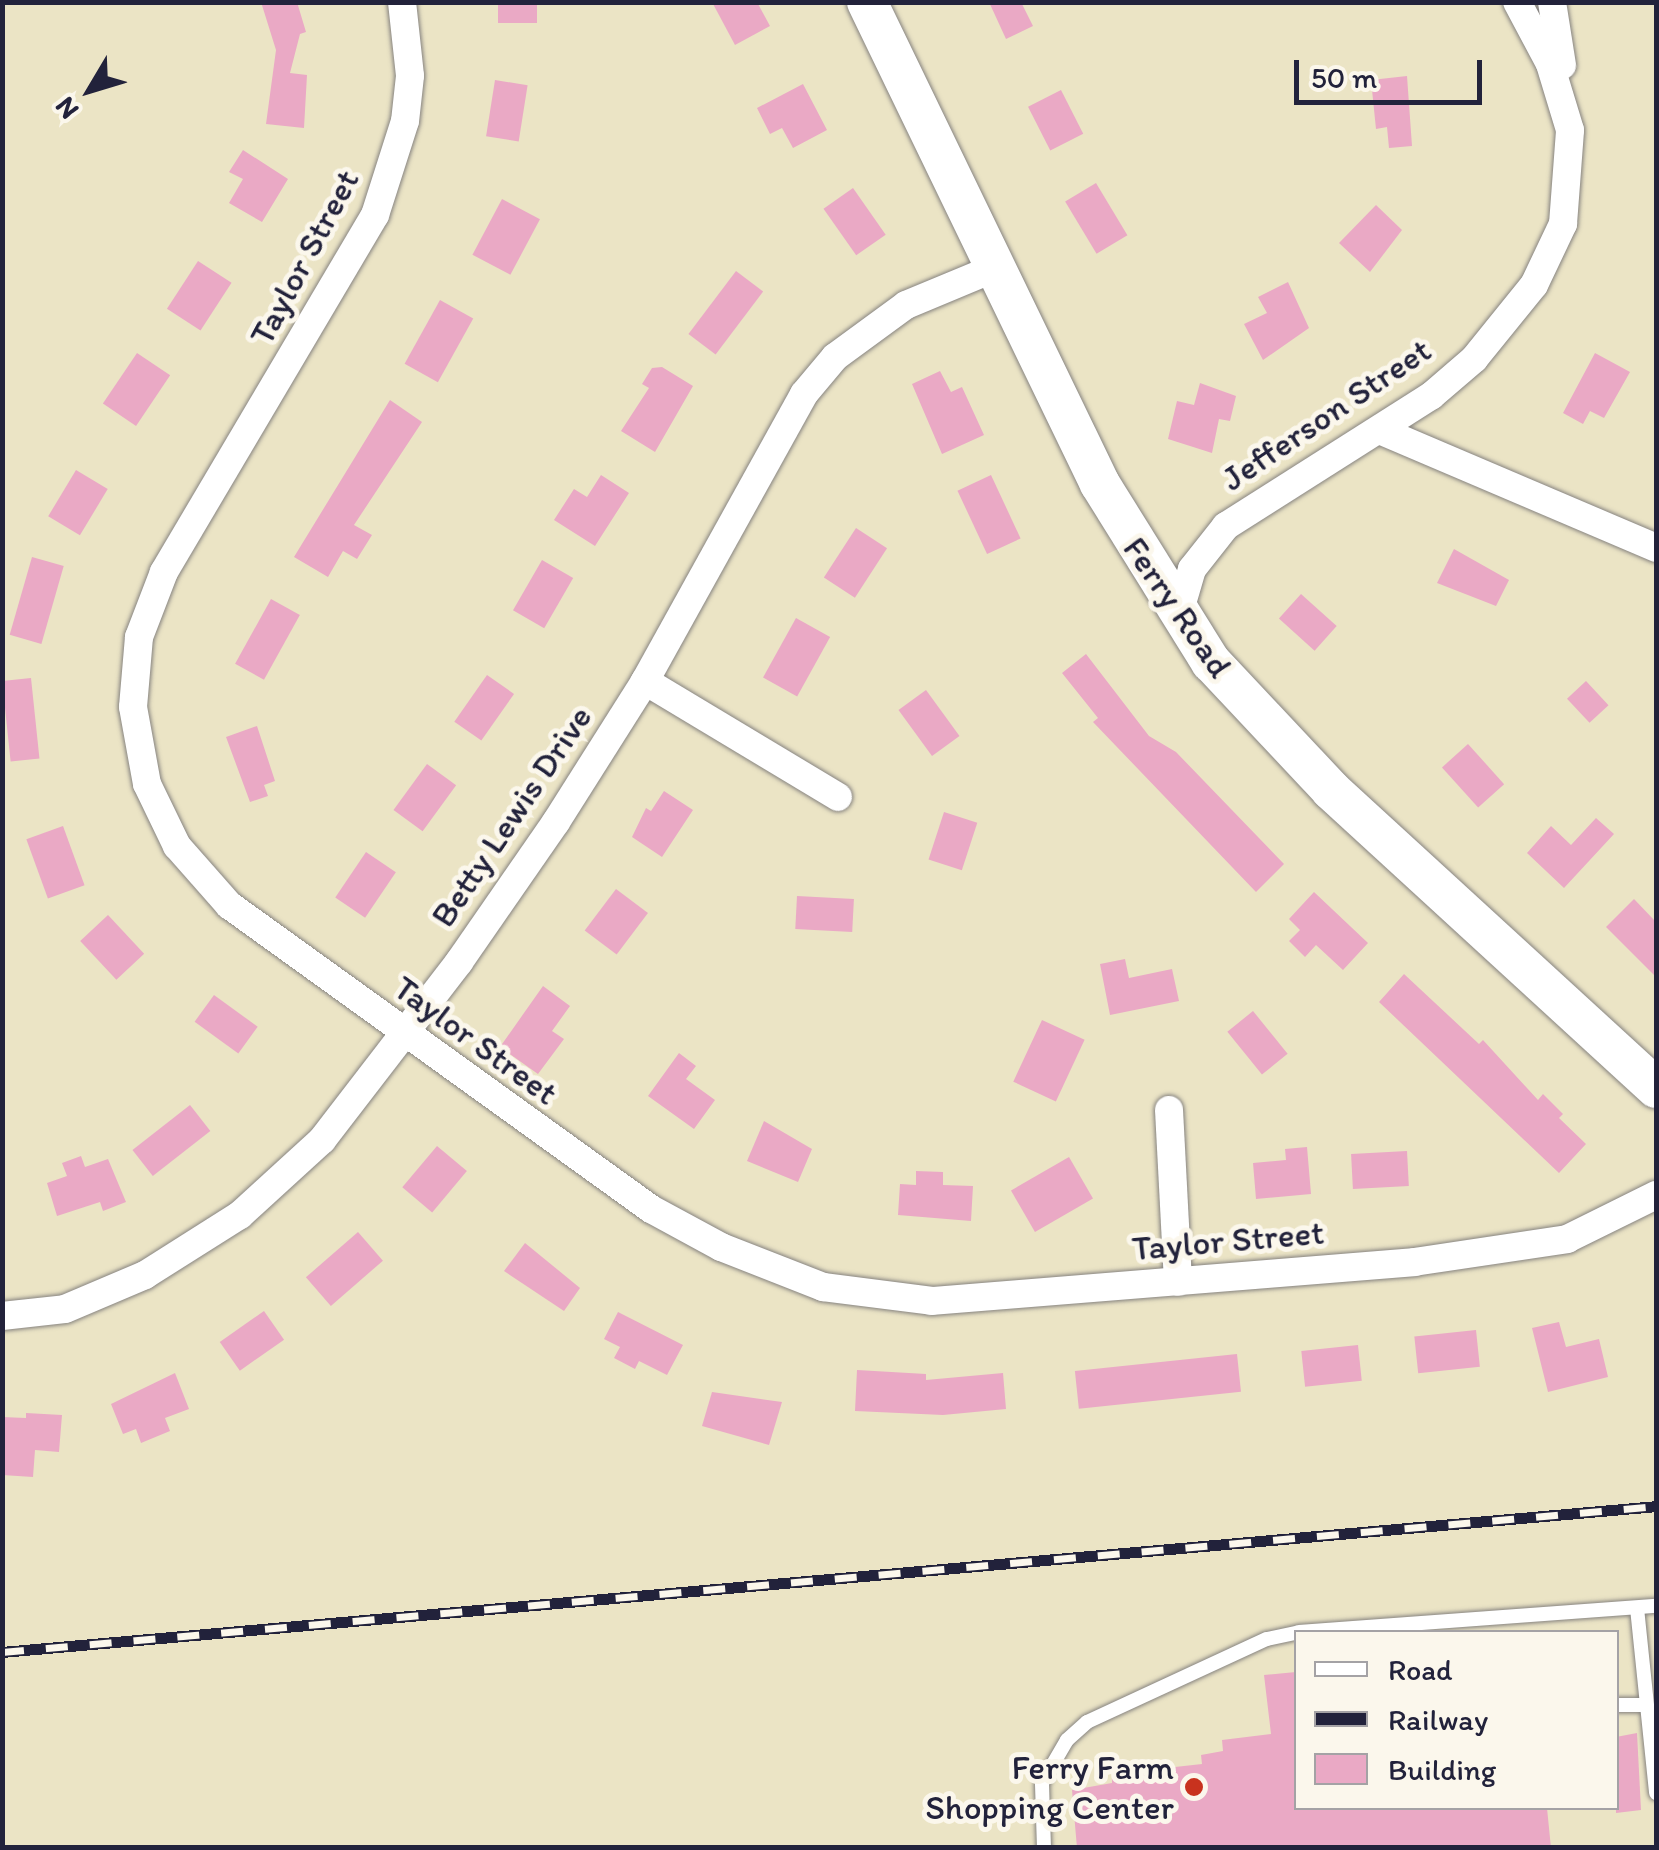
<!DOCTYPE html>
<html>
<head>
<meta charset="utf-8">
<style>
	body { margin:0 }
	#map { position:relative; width:1659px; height:1850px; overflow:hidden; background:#ebe4c5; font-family:Itim,sans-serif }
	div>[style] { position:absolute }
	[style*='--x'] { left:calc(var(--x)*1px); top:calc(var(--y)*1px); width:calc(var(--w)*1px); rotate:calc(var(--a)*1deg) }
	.building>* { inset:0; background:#eaa9c5; transform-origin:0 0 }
	.roads { filter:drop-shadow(0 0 2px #868380) drop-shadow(0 0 2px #868380) }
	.service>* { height:14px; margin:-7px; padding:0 7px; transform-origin:7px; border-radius:7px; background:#fff }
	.minor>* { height:28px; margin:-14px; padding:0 14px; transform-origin:14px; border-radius:14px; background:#fff }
	.secondary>* { height:40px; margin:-20px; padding:0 20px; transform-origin:20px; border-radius:20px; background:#fff }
	.rail>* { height:11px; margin-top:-5.5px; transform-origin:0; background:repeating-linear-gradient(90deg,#fbf7ec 0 22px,#22223b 0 44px); box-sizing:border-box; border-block:2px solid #22223b }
	.dots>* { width:28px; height:28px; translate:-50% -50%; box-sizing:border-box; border:5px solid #fbf7ec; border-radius:50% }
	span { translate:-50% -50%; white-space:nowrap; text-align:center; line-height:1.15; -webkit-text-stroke:10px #fbf7ec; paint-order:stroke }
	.street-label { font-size:35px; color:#22223b }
	.poi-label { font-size:35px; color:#22223b }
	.right { translate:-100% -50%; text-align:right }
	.frame { position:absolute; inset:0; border:5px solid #22223b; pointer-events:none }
	.legend { position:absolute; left:1294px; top:1630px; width:325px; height:180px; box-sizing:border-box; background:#fbf7ec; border:2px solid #a4a2a5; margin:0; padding:12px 18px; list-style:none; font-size:30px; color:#22223b }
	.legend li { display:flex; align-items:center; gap:20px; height:50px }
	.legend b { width:50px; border:2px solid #a4a2a5 }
	.north { position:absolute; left:40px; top:40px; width:100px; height:100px; -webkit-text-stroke:8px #fbf7ec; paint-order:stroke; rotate:232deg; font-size:28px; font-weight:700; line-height:40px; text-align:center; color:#22223b }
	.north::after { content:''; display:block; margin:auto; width:35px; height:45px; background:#22223b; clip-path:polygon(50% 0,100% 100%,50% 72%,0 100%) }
	.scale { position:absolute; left:1294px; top:60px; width:188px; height:45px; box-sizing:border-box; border:5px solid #22223b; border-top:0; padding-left:12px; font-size:30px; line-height:35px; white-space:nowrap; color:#22223b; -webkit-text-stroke:8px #fbf7ec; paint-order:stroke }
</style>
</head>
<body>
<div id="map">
	<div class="building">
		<i style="clip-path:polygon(261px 2px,297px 2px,306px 32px,300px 34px,290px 73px,307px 75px,304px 128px,266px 124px,276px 50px)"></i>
		<i style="left:498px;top:2px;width:39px;height:21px"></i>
		<i style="clip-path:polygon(712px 2px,757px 2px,770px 26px,735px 45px)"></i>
		<i style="clip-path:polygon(989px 2px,1021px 2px,1033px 26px,1006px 39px)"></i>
		<i style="clip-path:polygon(1407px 76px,1412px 146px,1389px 148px,1387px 127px,1376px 129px,1371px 80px)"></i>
		<i style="left:495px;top:80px;width:33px;height:57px;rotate:9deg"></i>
		<i style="clip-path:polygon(803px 84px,827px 130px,793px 148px,782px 128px,770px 134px,757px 108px)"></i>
		<i style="left:1061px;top:90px;width:49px;height:37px;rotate:63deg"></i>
		<i style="clip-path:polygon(243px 150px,288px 179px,262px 222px,229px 203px,243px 179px,229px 172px)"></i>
		<i style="left:1096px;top:183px;width:61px;height:36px;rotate:59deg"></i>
		<i style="left:853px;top:188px;width:57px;height:36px;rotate:55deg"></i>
		<i style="left:502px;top:199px;width:43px;height:63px;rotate:28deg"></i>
		<i style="clip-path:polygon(1376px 205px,1402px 230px,1370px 272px,1339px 243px)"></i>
		<i style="left:198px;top:261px;width:40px;height:57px;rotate:33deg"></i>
		<i style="left:736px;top:271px;width:34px;height:79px;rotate:37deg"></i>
		<i style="clip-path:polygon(1288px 282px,1309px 328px,1263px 360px,1244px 324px,1267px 313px,1258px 297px)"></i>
		<i style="left:440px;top:300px;width:38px;height:73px;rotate:29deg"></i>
		<i style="left:137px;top:353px;width:40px;height:61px;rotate:34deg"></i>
		<i style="clip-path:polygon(1595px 353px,1630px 372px,1604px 418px,1590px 411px,1583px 424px,1563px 413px)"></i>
		<i style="clip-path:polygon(662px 367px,693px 386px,655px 452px,621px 431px,649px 388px,642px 384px,652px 368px)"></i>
		<i style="clip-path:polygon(940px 371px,951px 392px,962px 387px,984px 435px,942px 454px,912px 384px)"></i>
		<i style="clip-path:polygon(1200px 383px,1236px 396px,1230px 421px,1219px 419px,1212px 453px,1168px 439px,1177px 401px,1194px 405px)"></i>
		<i style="clip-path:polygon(390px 400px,422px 422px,354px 525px,372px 535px,357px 559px,343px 551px,328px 577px,294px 557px)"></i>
		<i style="left:76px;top:470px;width:37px;height:54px;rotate:31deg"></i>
		<i style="clip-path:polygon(601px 475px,629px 493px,595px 546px,554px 520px,574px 489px,587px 497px)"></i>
		<i style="left:991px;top:475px;width:70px;height:37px;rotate:65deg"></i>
		<i style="left:856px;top:528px;width:37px;height:59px;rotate:33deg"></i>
		<i style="clip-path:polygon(1454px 549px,1509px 580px,1496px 606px,1437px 583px)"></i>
		<i style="left:32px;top:557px;width:33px;height:81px;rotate:16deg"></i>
		<i style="left:542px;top:560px;width:36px;height:58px;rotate:30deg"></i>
		<i style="left:1301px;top:594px;width:48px;height:33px;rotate:42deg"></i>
		<i style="left:271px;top:599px;width:33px;height:74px;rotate:29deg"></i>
		<i style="left:796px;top:618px;width:39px;height:68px;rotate:29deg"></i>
		<i style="clip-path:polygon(1086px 654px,1149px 736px,1176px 752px,1284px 864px,1256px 892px,1093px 722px,1098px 718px,1062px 673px)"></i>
		<i style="left:487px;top:675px;width:33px;height:57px;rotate:35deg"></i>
		<i style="left:31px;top:678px;width:81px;height:29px;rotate:84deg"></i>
		<i style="left:1586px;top:681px;width:33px;height:26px;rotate:47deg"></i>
		<i style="left:926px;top:690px;width:57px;height:34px;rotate:54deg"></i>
		<i style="clip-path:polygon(257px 726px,275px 781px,264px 785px,268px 796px,250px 802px,226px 737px)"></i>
		<i style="left:1468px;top:744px;width:54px;height:35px;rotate:48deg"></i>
		<i style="left:427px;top:764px;width:36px;height:57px;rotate:36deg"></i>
		<i style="clip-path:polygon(664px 791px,693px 810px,662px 857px,632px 837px,646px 808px,651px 811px)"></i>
		<i style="left:944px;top:812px;width:35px;height:50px;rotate:18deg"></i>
		<i style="clip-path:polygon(1596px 818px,1614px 834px,1564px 888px,1527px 853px,1551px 826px,1571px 845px)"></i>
		<i style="left:63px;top:826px;width:63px;height:39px;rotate:70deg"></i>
		<i style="left:366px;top:852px;width:36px;height:55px;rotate:34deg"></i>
		<i style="left:616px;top:889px;width:40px;height:52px;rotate:37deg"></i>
		<i style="clip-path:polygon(1314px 892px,1368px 943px,1343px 970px,1316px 945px,1305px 957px,1289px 941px,1300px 930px,1289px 919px)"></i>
		<i style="left:797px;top:896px;width:57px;height:33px;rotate:3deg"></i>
		<i style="clip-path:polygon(1634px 899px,1656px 922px,1656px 977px,1606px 927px)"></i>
		<i style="left:108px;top:915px;width:53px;height:38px;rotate:47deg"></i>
		<i style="clip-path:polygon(1125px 959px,1129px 978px,1172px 969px,1179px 1001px,1110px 1015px,1100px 964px)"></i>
		<i style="clip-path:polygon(1404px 974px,1479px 1044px,1483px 1040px,1538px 1100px,1543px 1094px,1563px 1114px,1559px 1118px,1586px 1144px,1559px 1173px,1379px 1002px)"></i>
		<i style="clip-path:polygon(543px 986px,570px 1006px,552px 1031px,564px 1039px,538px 1074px,500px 1047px)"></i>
		<i style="left:214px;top:995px;width:54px;height:33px;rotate:36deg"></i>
		<i style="left:1253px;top:1011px;width:55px;height:33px;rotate:51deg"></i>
		<i style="left:1042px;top:1020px;width:47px;height:68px;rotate:25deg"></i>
		<i style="clip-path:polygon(679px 1053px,696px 1066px,686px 1079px,715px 1100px,694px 1129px,648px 1096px)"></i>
		<i style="left:190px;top:1105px;width:33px;height:73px;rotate:52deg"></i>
		<i style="clip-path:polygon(764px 1121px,812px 1149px,798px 1182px,747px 1161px)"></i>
		<i style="left:437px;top:1146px;width:39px;height:54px;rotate:40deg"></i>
		<i style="clip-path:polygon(1307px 1147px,1311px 1194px,1256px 1199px,1253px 1163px,1286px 1160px,1285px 1149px)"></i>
		<i style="left:1407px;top:1151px;width:35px;height:56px;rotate:87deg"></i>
		<i style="clip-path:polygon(81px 1156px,85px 1167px,108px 1159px,126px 1202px,103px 1211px,100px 1202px,57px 1216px,47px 1183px,67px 1176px,62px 1163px)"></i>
		<i style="left:1069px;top:1157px;width:48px;height:67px;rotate:60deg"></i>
		<i style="clip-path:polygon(916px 1171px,943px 1172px,943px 1185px,973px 1186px,971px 1221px,898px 1215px,900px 1184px,916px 1185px)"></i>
		<i style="left:358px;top:1232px;width:38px;height:69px;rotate:49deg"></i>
		<i style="clip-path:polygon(525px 1243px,580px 1288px,564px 1311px,504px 1271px)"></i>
		<i style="left:264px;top:1311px;width:35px;height:54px;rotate:55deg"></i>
		<i style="clip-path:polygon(618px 1312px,683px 1345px,667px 1375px,639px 1361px,635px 1369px,614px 1358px,620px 1347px,604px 1339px)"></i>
		<i style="clip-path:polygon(1559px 1322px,1566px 1347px,1599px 1339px,1608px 1377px,1548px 1392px,1532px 1328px)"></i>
		<i style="left:1476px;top:1330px;width:37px;height:62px;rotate:84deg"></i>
		<i style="left:1358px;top:1345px;width:36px;height:57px;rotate:84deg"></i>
		<i style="left:1237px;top:1354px;width:38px;height:163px;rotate:84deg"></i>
		<i style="clip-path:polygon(857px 1370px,926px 1374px,926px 1380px,1003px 1373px,1006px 1409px,943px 1415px,855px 1411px)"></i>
		<i style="clip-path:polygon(175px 1373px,189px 1409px,165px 1418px,170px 1431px,141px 1443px,136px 1429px,123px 1434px,111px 1404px)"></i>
		<i style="clip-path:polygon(712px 1392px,782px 1402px,769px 1445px,702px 1426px)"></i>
		<i style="clip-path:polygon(26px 1413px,62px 1415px,59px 1452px,35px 1450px,33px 1477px,2px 1475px,2px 1417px,26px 1418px)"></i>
		<i style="clip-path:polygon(1296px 1672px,1296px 1808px,1547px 1808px,1551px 1848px,1077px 1848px,1072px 1790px,1112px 1783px,1112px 1774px,1202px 1764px,1201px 1755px,1223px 1751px,1222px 1740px,1271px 1734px,1264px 1675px)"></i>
		<i style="clip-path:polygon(1637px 1733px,1641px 1810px,1616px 1813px,1616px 1737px)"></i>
	</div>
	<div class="roads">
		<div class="service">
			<i style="--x:1637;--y:1608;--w:186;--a:84.1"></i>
			<i style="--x:1299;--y:1632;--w:358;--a:-4.2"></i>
			<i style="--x:1616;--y:1705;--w:30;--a:0"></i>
			<i style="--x:1044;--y:1848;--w:65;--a:-91.8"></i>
			<i style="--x:1042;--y:1783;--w:50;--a:-59.8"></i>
			<i style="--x:1067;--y:1740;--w:27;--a:-42"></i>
			<i style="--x:1087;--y:1722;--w:198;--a:-24.8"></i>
			<i style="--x:1267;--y:1639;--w:30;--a:-12"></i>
		</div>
		<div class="minor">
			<i style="--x:402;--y:2;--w:74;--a:83.8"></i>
			<i style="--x:410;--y:76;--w:45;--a:96.3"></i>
			<i style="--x:405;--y:121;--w:99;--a:107.7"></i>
			<i style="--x:375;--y:215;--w:415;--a:120.6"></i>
			<i style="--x:164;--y:572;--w:70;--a:111"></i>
			<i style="--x:139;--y:637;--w:70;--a:94.9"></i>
			<i style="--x:133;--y:707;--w:78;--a:79.7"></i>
			<i style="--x:147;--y:784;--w:69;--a:64.2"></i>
			<i style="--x:177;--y:846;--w:79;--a:48.6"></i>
			<i style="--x:229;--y:905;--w:520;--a:35.77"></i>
			<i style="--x:651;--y:1209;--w:80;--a:28.5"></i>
			<i style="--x:721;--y:1247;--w:110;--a:21.4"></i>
			<i style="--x:823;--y:1287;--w:110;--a:7.3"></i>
			<i style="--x:932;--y:1301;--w:484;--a:-4.6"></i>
			<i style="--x:1414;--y:1262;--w:155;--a:-8.5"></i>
			<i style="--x:1567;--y:1239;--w:99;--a:-26.3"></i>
			<i style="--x:1552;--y:2;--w:64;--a:81"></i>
			<i style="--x:1382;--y:431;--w:298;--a:23.1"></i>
			<i style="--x:1178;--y:617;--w:50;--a:-73.7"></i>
			<i style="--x:1192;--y:569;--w:55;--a:-51.7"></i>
			<i style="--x:1226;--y:526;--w:243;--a:-32.4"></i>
			<i style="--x:1431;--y:396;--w:57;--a:-40.7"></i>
			<i style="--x:1474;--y:359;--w:95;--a:-51"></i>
			<i style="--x:1534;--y:285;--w:68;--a:-64.6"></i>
			<i style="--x:1563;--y:224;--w:94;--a:-85.7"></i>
			<i style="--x:1570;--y:130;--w:69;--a:-106.9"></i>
			<i style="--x:1550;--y:64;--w:70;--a:-118"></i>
			<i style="--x:645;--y:681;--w:225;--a:31"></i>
			<i style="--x:1169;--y:1110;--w:172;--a:87"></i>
			<i style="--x:2;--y:1316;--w:63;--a:-6.3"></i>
			<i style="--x:65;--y:1309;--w:87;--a:-23"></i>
			<i style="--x:145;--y:1275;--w:112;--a:-32.3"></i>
			<i style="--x:240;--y:1215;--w:111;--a:-42.4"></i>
			<i style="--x:322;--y:1140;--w:225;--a:-52.4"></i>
			<i style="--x:459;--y:962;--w:170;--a:-55.3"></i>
			<i style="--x:556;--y:822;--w:167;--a:-57.7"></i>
			<i style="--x:645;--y:681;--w:328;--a:-61"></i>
			<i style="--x:804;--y:394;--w:48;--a:-50"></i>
			<i style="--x:835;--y:357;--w:88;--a:-36.2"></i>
			<i style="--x:906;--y:305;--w:96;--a:-22.6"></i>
		</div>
		<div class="secondary">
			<i style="--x:867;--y:2;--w:535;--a:64.2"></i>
			<i style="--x:1100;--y:484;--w:210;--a:58.1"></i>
			<i style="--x:1211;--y:662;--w:175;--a:46.8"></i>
			<i style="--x:1331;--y:790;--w:441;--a:42.5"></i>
		</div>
	</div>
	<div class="rail">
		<i style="--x:2;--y:1652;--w:1660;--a:-5.04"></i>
	</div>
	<div class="dots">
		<i style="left:1194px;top:1787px;background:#c8321e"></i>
	</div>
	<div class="street-label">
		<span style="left:304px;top:257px;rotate:-62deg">Taylor Street</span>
		<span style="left:1326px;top:414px;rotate:-34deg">Jefferson Street</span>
		<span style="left:1178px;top:607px;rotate:55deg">Ferry Road</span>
		<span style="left:511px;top:816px;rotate:-56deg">Betty Lewis Drive</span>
		<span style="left:476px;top:1040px;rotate:36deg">Taylor Street</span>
		<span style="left:1228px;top:1240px;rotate:-5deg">Taylor Street</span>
	</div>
	<div class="poi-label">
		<span class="right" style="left:1174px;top:1787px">Ferry Farm<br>Shopping Center</span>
	</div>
	<div class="frame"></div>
	<ul class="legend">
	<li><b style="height:12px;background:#fff"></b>Road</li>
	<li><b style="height:12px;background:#22223b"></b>Railway</li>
	<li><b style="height:28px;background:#eaa9c5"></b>Building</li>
	</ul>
	<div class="north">N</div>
	<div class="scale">50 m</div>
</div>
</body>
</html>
